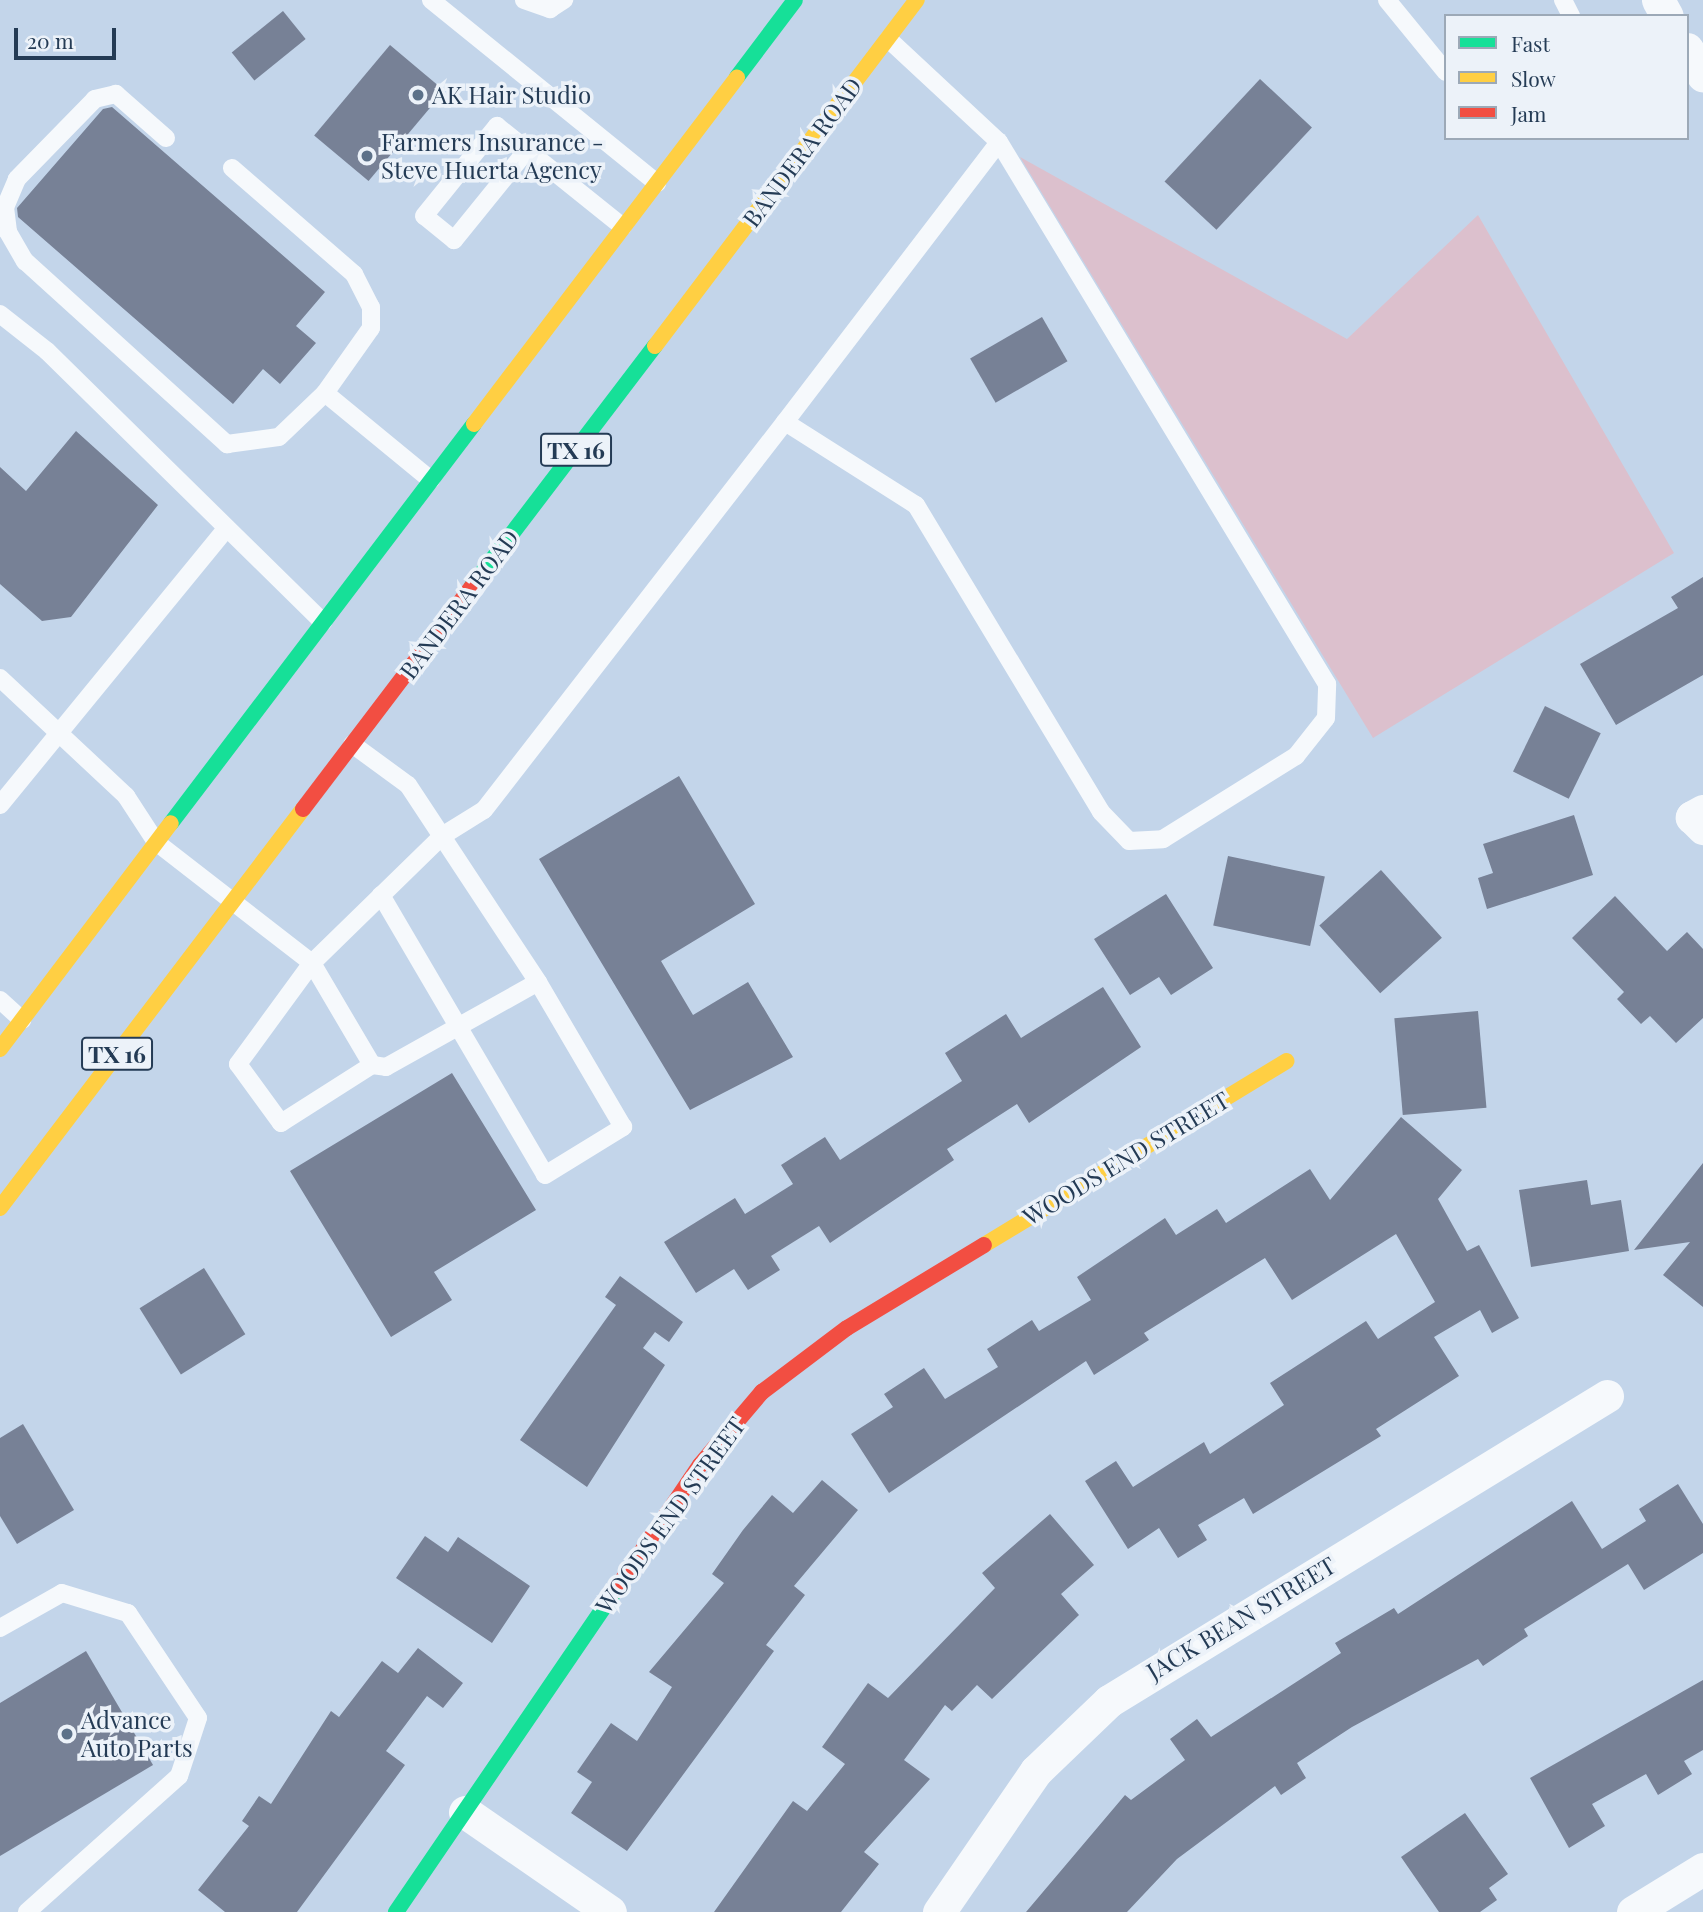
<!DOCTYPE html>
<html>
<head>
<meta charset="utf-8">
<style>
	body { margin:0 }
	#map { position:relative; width:1703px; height:1912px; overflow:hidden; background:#c3d5ea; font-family:"Playfair Display",serif }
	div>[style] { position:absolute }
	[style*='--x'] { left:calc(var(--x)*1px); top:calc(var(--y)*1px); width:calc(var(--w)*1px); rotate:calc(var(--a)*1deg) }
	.green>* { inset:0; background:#dcc0cd }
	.building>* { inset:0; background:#778196; transform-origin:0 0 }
	.lane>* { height:18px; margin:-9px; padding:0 9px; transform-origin:9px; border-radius:9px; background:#f6f9fc }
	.street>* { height:33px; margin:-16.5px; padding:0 16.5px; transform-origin:16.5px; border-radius:16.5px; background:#f6f9fc }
	.fast>* { height:16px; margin:-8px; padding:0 8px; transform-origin:8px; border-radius:8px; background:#16e098 }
	.slow>* { height:16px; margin:-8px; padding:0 8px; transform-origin:8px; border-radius:8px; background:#ffcf43 }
	.jam>* { height:16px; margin:-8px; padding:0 8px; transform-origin:8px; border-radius:8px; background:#f24e42 }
	.dots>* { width:19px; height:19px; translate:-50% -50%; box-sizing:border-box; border:4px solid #ecf2f9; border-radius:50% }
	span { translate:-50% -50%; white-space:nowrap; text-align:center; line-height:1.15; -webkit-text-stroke:7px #ecf2f9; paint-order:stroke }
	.shield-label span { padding:2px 5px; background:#ecf2f9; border:2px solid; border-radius:5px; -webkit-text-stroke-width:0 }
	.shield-label { font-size:23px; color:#243b55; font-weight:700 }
	.poi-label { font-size:24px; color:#243b55 }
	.left { translate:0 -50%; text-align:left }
	.street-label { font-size:24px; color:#243b55 }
	.legend { position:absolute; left:1444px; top:14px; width:245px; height:126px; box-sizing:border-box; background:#ecf2f9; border:2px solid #9ca9b7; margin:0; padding:9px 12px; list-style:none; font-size:21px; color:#243b55 }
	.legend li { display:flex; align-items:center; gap:14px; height:35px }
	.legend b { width:35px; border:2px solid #9ca9b7 }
	.scale { position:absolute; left:14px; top:28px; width:102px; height:32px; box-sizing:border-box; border:4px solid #243b55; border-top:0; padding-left:9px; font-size:21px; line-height:24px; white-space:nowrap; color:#243b55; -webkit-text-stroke:5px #ecf2f9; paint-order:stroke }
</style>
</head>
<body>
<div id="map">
	<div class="green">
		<i style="clip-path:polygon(1020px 157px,1347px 339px,1478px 215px,1674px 553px,1373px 738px)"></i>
	</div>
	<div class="building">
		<i style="left:283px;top:11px;width:36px;height:66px;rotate:51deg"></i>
		<i style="left:390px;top:45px;width:71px;height:118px;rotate:40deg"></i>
		<i style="left:1260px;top:79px;width:71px;height:140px;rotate:43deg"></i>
		<i style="clip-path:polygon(112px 107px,325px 292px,296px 326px,316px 343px,280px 384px,263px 369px,233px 404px,18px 217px,17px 208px,103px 109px)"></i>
		<i style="left:1042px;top:317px;width:51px;height:83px;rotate:60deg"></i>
		<i style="clip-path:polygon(76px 431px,158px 505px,71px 617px,42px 621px,0 584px,0 467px,26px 491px)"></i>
		<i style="clip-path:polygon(1703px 577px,1703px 675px,1616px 725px,1580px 664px,1678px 608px,1671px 597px)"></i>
		<i style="left:1545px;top:706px;width:62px;height:73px;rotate:26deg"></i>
		<i style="clip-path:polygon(679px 776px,755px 904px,661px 961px,693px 1015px,748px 982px,793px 1057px,690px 1110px,539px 859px)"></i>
		<i style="clip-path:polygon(1574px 815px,1593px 875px,1487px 909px,1478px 878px,1493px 873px,1483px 844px)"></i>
		<i style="left:1228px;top:856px;width:99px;height:71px;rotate:12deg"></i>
		<i style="left:1381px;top:870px;width:91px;height:83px;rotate:48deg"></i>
		<i style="clip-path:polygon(1166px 894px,1213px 968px,1171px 995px,1159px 977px,1130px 995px,1094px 939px)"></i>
		<i style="clip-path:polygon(1615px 896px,1667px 951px,1687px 932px,1703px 949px,1703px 1018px,1676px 1043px,1650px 1016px,1641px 1024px,1617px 999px,1624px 992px,1572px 938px)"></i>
		<i style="clip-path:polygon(1103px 987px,1141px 1047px,1029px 1123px,1017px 1104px,947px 1149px,954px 1160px,830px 1243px,819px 1226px,771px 1256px,780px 1270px,748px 1290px,734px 1269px,696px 1293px,664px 1242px,735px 1198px,745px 1214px,793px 1184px,781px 1165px,825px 1137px,840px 1160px,962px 1081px,945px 1053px,1006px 1014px,1021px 1038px)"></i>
		<i style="left:1478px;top:1011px;width:97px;height:84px;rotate:85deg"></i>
		<i style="clip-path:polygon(452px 1073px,536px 1210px,434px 1272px,452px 1300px,391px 1337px,290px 1171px)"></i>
		<i style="clip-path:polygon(1401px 1117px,1462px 1170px,1438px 1199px,1467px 1251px,1479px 1245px,1519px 1318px,1492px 1333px,1480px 1310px,1434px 1337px,1459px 1376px,1376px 1429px,1381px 1436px,1253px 1514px,1244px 1498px,1198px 1525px,1207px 1540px,1178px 1558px,1159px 1528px,1128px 1549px,1085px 1481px,1116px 1461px,1133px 1487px,1204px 1442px,1210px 1454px,1284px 1405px,1270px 1383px,1366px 1321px,1378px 1339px,1435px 1302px,1396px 1234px,1292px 1300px,1265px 1258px,1144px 1333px,1149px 1340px,1094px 1375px,1086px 1361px,889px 1493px,851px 1434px,893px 1407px,884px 1394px,924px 1368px,945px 1399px,998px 1367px,987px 1349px,1032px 1320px,1039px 1331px,1091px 1300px,1077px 1277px,1165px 1218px,1176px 1235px,1217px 1209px,1226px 1223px,1310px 1169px,1330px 1200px)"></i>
		<i style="clip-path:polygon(1703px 1163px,1703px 1307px,1663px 1275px,1690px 1242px,1634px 1250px)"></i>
		<i style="clip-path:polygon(1587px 1180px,1591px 1205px,1621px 1200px,1629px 1251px,1531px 1267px,1519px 1190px)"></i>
		<i style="left:204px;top:1268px;width:78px;height:76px;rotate:58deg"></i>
		<i style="clip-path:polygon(620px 1276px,683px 1322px,669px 1342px,655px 1332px,643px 1348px,665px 1365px,587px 1487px,520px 1440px,616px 1305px,605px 1297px)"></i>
		<i style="clip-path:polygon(23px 1424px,74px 1510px,17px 1544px,0 1516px,0 1438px)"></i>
		<i style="clip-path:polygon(822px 1480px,858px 1510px,794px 1586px,805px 1595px,766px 1645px,774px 1651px,627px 1851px,571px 1813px,592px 1782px,577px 1772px,611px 1723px,637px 1741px,672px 1687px,649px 1672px,724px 1583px,712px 1574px,743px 1530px,772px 1495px,793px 1513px)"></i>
		<i style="clip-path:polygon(1678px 1484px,1703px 1524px,1703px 1553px,1644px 1590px,1628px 1564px,1524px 1629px,1528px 1636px,1483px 1666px,1478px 1659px,1352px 1727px,1297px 1763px,1306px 1778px,1281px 1795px,1275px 1786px,1177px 1859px,1127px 1912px,1026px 1912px,1125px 1795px,1131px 1800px,1185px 1760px,1170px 1739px,1197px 1719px,1211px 1737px,1341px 1653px,1335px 1643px,1394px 1608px,1398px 1614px,1572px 1501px,1602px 1549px,1646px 1521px,1639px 1509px)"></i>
		<i style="clip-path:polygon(1050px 1514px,1094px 1565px,1061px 1594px,1079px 1615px,992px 1699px,977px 1685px,952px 1711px,945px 1705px,904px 1760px,930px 1779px,864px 1852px,879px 1864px,841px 1912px,714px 1912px,793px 1801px,807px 1811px,845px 1764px,822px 1747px,868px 1683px,888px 1698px,995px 1588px,982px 1573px)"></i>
		<i style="clip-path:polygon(425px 1536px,448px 1552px,458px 1537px,530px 1586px,492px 1643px,396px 1578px)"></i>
		<i style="clip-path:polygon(418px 1648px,463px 1683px,443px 1708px,427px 1696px,386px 1751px,405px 1765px,297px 1912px,225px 1912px,198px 1890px,249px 1826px,242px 1821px,259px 1796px,271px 1804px,331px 1711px,339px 1717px,382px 1661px,398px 1673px)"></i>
		<i style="clip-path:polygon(86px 1651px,153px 1765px,0 1856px,0 1703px)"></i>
		<i style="clip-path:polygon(1703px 1680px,1703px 1750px,1684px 1761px,1692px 1774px,1658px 1795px,1646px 1774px,1592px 1804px,1605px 1826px,1569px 1848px,1530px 1778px)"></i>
		<i style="clip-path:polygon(1465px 1813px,1508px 1874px,1489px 1888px,1497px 1900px,1480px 1912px,1439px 1912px,1401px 1857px)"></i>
	</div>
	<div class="lane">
		<i style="--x:431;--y:0;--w:291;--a:39"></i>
		<i style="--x:524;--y:0;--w:28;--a:19"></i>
		<i style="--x:550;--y:9;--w:17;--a:-33"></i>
		<i style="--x:1387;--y:0;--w:93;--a:50.7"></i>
		<i style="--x:1563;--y:0;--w:18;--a:63"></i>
		<i style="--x:166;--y:138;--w:67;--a:-138.7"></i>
		<i style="--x:116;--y:94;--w:22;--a:167"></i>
		<i style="--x:95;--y:99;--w:112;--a:134.3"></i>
		<i style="--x:17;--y:179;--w:30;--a:113"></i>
		<i style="--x:5;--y:207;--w:25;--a:83"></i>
		<i style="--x:8;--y:232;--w:34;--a:60"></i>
		<i style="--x:25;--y:261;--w:273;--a:42.2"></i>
		<i style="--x:227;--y:444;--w:52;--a:-7.7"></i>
		<i style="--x:279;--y:437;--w:64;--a:-43.7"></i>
		<i style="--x:527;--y:150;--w:116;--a:129"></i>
		<i style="--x:454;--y:240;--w:38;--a:-141"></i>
		<i style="--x:424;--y:216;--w:116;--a:-51"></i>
		<i style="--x:497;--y:126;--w:161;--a:38.7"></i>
		<i style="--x:232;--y:168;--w:162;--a:41"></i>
		<i style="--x:354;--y:274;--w:37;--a:63"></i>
		<i style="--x:371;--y:307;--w:21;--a:90"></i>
		<i style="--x:371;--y:328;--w:80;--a:125.3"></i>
		<i style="--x:325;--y:393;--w:137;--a:39.4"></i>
		<i style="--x:0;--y:314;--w:60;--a:38.2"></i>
		<i style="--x:47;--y:351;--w:387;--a:44.5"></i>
		<i style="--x:785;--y:422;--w:352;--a:-52.6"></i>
		<i style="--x:0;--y:678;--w:173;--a:43.1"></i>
		<i style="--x:126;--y:796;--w:55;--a:56.9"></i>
		<i style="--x:156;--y:842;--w:197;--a:37.8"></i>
		<i style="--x:312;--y:963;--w:118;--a:59.5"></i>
		<i style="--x:372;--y:1065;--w:14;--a:8"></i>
		<i style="--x:386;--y:1067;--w:174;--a:-29.2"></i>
		<i style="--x:538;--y:982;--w:236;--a:-123.4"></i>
		<i style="--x:408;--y:785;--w:69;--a:-143.8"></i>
		<i style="--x:0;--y:805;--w:358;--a:-50.7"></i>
		<i style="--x:381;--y:895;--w:324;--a:59.6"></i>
		<i style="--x:545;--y:1175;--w:92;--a:-31.6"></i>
		<i style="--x:623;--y:1127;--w:168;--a:-120.4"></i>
		<i style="--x:0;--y:1000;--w:30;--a:42"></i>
		<i style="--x:372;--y:1065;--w:108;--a:147.5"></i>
		<i style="--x:281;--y:1123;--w:73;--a:-126.1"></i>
		<i style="--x:238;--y:1064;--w:125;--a:-53.8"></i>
		<i style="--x:312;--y:963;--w:182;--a:-44.3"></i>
		<i style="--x:442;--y:836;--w:49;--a:-31.8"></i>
		<i style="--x:484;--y:810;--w:491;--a:-52.2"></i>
		<i style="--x:785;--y:422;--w:155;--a:32.4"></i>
		<i style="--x:916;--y:505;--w:358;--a:58.9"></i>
		<i style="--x:1101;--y:812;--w:40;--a:46"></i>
		<i style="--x:1129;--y:841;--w:34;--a:-3"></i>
		<i style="--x:1163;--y:839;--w:157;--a:-32"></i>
		<i style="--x:1296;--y:756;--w:48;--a:-51.7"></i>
		<i style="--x:1326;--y:718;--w:34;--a:-88"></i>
		<i style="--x:1327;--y:684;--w:634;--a:-121.18"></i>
		<i style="--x:999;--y:142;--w:151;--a:-137.1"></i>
		<i style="--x:0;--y:1628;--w:71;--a:-29.4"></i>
		<i style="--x:62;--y:1593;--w:69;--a:16.9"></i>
		<i style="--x:128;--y:1613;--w:126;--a:56.3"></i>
		<i style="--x:198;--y:1718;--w:61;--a:108.1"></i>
		<i style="--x:179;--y:1776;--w:204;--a:138.2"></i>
	</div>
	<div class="street">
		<i style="--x:1658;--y:0;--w:18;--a:61"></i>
		<i style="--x:1687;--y:49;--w:31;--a:59"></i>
		<i style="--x:1703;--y:811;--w:13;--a:151"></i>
		<i style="--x:1692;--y:817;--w:16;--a:45"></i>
		<i style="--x:465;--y:1812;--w:176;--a:34.6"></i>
		<i style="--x:939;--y:1912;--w:171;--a:-55.5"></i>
		<i style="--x:1036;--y:1771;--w:101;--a:-43.8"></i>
		<i style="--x:1109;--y:1701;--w:584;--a:-31.49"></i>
		<i style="--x:1633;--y:1912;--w:82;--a:-31.6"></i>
	</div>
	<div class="fast">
		<i style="--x:737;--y:77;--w:96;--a:-53"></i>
		<i style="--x:472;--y:586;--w:302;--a:-52.7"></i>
		<i style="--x:171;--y:823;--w:501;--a:-52.79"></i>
		<i style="--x:396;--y:1912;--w:389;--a:-55.7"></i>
	</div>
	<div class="slow">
		<i style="--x:655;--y:346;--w:434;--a:-52.9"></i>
		<i style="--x:474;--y:424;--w:435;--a:-52.8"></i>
		<i style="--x:0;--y:1049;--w:283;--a:-52.9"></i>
		<i style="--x:0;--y:1208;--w:501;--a:-52.79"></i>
		<i style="--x:984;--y:1245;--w:354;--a:-31.3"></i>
	</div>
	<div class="jam">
		<i style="--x:303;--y:809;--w:280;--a:-52.8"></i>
		<i style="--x:615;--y:1591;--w:152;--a:-56"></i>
		<i style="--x:700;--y:1465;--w:96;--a:-49.7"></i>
		<i style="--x:762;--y:1392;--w:106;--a:-37"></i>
		<i style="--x:847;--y:1328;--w:160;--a:-31.2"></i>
	</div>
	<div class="dots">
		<i style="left:418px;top:95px;background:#5c7189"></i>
		<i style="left:367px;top:156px;background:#5c7189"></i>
		<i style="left:67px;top:1734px;background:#5c7189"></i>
	</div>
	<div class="shield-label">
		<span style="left:576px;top:450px">TX 16</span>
		<span style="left:117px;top:1054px">TX 16</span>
	</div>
	<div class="poi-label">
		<span class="left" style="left:432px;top:95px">AK Hair Studio</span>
		<span class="left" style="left:381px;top:156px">Farmers Insurance -<br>Steve Huerta Agency</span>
		<span class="left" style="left:81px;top:1734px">Advance<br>Auto Parts</span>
	</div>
	<div class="street-label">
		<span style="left:802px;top:152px;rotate:-53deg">BANDERA ROAD</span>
		<span style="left:459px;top:604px;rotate:-53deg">BANDERA ROAD</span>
		<span style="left:1126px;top:1158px;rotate:-31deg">WOODS END STREET</span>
		<span style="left:670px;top:1515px;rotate:-54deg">WOODS END STREET</span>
		<span style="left:1241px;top:1618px;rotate:-31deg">JACK BEAN STREET</span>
	</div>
	<ul class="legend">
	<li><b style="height:9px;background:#16e098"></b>Fast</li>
	<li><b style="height:9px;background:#ffcf43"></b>Slow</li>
	<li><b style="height:9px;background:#f24e42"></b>Jam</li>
	</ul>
	<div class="scale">20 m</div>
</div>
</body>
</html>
